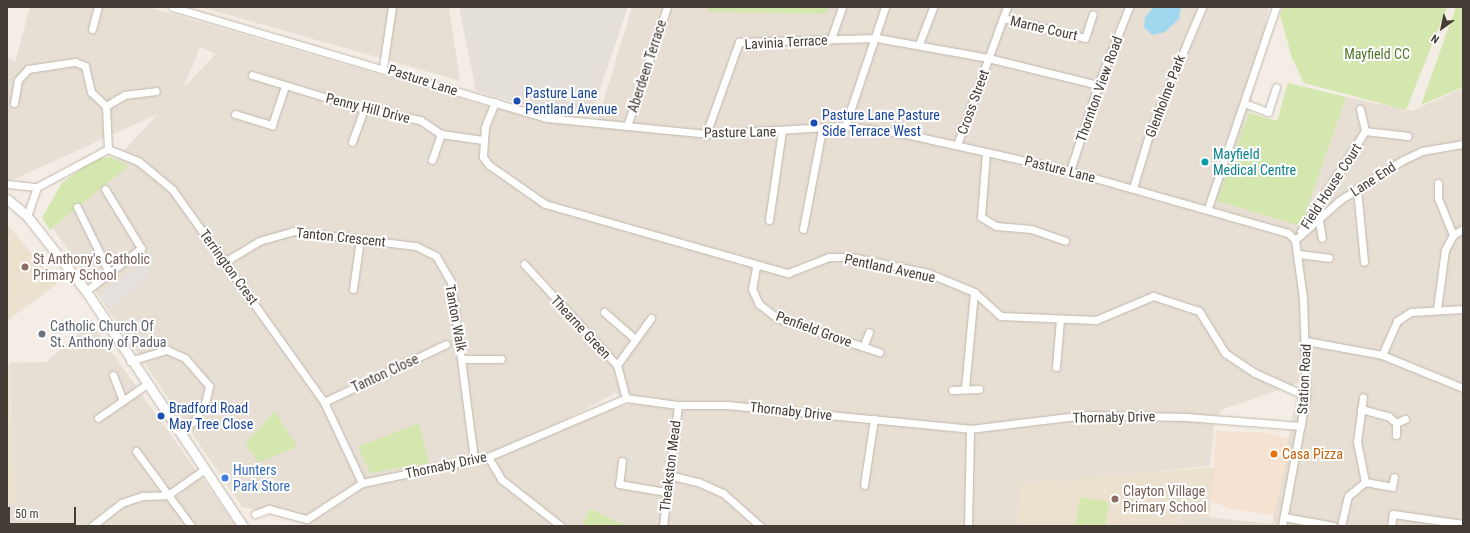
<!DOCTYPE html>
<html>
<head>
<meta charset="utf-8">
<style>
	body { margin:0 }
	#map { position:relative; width:1470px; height:533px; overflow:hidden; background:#f3ede5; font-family:"Roboto Condensed",sans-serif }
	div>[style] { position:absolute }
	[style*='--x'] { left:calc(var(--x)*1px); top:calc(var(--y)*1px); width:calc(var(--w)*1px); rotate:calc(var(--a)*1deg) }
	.residential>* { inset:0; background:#e7dfd4 }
	.commercial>* { inset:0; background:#f5e2d0 }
	.industrial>* { inset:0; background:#e5dfda }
	.education>* { inset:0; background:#ece1cf }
	.green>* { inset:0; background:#d3e7ae }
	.parking>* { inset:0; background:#e4e1de }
	.water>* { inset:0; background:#a1d8f0 }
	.roads { filter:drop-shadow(0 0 1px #c1b7ab) drop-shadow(0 0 1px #c1b7ab) }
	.minor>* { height:7px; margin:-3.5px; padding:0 3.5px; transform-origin:3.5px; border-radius:3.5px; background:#fff }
	.tertiary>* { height:9px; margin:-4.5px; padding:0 4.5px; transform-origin:4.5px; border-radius:4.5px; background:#fff }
	.dots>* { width:11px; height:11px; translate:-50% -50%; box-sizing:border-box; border:2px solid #fff; border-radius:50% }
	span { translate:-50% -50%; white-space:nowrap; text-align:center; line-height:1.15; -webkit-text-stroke:4px #fff; paint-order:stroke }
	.street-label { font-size:14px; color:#453d35 }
	.park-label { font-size:14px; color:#4e7728 }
	.transit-label { font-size:14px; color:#164399 }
	.left { translate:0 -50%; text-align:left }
	.culture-label { font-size:14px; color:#0d838f }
	.education-label { font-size:14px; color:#785e54 }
	.worship-label { font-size:14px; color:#5b616d }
	.food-label { font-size:14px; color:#c56008 }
	.shop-label { font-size:14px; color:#366cbe }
	.frame { position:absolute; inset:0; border:8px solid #453d35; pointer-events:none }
	.north { position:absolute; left:1422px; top:8px; width:40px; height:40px; -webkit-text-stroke:3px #fff; paint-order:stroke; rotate:213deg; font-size:11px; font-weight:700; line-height:16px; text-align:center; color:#453d35 }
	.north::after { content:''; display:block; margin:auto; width:14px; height:18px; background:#453d35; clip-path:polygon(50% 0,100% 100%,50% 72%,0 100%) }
	.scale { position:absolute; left:8px; top:507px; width:68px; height:18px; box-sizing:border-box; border:2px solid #453d35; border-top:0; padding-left:5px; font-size:12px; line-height:14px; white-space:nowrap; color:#453d35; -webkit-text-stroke:3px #fff; paint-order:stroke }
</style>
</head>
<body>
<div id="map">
	<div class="residential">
		<i style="clip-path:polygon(evenodd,30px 7px,148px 7px,490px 107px,596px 126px,632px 7px,1269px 7px,1249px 113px,1217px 201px,1301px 226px,1346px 97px,1412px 111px,1463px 88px,1463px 526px,1178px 526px,1180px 514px,1272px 524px,1299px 383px,1221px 410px,1214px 427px,1210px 466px,1021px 486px,1019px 526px,303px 526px,306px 518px,242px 507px,52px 227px,158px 114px,10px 181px,7px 179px,7px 57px,15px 62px,30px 7px,200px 47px,216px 54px,184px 87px,200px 47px,30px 7px,615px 393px,631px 404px,562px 422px,615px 393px)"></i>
		<i style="clip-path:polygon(200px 7px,449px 7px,460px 81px,380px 58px)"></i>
		<i style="clip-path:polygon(91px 323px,236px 526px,7px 526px,7px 504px,15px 504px,10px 363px,46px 362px)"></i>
	</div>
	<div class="commercial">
		<i style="clip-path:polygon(1216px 431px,1268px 433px,1288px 439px,1286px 463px,1274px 515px,1230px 509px,1211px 501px)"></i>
	</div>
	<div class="industrial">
		<i style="clip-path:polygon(459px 7px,628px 7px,591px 115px,540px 110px,476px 91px)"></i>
	</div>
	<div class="education">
		<i style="clip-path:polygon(7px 224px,57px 284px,7px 321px)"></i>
		<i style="clip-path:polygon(10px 363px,15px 504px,7px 504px,7px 367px)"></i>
		<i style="clip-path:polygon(1215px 467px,1209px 517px,1180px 514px,1178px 526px,1018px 526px,1020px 484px)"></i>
	</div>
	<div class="green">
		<i style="clip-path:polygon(708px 7px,829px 7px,826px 14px,709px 12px)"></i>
		<i style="clip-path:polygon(1283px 7px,1447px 7px,1406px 110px,1304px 83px,1292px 58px,1280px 15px)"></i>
		<i style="clip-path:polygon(1456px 7px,1463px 7px,1463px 87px,1421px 105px)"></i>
		<i style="clip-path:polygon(1288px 83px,1346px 97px,1301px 226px,1217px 201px,1249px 113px,1277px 121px)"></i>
		<i style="clip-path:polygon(111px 157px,128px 166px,50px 230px,42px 218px,62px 183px,93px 160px)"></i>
		<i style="clip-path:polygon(275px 411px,297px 447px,259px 462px,245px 444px)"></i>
		<i style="clip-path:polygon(419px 423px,429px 463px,370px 473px,358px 447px)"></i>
		<i style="clip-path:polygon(1080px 497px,1109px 502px,1105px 526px,1075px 526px)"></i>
		<i style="clip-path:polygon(590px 509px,627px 526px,582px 526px)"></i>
	</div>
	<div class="parking">
		<i style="clip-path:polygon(144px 263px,148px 275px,111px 308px,98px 295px)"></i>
	</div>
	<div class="water">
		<i style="clip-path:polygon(1154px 7px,1181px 7px,1179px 19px,1165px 32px,1152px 35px,1144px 27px,1145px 17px)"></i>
	</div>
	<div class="roads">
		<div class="minor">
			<i style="--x:172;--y:7;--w:391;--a:16.5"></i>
			<i style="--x:547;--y:118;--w:160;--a:5.7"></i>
			<i style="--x:706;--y:134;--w:139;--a:-3.3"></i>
			<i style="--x:845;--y:126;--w:62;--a:7.5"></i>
			<i style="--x:906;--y:134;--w:168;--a:12.7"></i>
			<i style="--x:1070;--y:171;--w:227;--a:15.9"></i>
			<i style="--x:1288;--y:233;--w:10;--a:45"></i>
			<i style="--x:1295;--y:240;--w:59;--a:82.1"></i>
			<i style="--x:1303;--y:298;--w:98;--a:88.2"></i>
			<i style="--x:1306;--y:396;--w:132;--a:100.5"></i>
			<i style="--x:1003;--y:18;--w:84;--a:13.7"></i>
			<i style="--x:1085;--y:38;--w:25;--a:-72"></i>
			<i style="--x:92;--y:29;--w:23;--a:-75"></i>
			<i style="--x:831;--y:39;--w:34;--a:-71"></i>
			<i style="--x:919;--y:44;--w:40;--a:-69"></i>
			<i style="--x:383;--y:67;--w:61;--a:-81.5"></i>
			<i style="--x:252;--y:75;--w:117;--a:16.9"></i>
			<i style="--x:364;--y:109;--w:57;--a:11.1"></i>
			<i style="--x:420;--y:120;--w:25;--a:34"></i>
			<i style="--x:441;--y:134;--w:42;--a:8.1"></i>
			<i style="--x:495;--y:102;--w:27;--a:112"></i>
			<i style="--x:485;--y:127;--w:30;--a:94"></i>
			<i style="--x:483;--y:157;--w:10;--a:53"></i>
			<i style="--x:489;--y:165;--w:68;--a:34.9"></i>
			<i style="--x:545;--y:204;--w:253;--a:15.9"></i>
			<i style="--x:788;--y:273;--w:44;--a:-21.3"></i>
			<i style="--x:829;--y:257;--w:22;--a:0"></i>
			<i style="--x:851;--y:257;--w:79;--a:11.7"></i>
			<i style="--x:928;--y:273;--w:50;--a:22.4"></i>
			<i style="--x:974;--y:292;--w:36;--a:42"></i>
			<i style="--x:1001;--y:316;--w:95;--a:2.4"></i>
			<i style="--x:1096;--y:320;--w:62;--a:-22.8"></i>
			<i style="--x:1153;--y:296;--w:48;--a:18.1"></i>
			<i style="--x:1199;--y:311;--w:49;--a:58.2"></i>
			<i style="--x:1225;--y:353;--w:36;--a:34"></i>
			<i style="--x:1255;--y:373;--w:56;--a:24.3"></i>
			<i style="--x:14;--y:103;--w:23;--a:-80"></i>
			<i style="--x:18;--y:80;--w:15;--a:-48"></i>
			<i style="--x:28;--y:69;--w:48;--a:-8.5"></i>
			<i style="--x:75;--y:62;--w:11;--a:22"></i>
			<i style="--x:85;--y:66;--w:27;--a:77"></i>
			<i style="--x:91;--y:92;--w:21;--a:43"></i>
			<i style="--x:1244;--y:103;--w:26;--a:21"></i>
			<i style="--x:1268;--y:112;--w:26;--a:-72"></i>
			<i style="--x:1360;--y:109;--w:23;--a:77"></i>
			<i style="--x:235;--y:114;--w:39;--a:17"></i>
			<i style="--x:272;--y:125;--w:41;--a:-71.6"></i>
			<i style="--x:627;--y:126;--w:126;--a:-71.4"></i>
			<i style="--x:845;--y:126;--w:126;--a:-71.4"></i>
			<i style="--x:706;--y:134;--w:98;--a:-70.3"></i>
			<i style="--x:739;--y:42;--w:138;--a:-1.7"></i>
			<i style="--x:877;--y:38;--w:113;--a:10.2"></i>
			<i style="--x:988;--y:58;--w:113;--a:13.8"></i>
			<i style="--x:352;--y:142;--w:35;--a:-70"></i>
			<i style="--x:957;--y:145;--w:147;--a:-70.1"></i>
			<i style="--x:108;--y:149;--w:43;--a:-92.7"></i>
			<i style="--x:106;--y:106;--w:21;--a:-31"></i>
			<i style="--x:124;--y:95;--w:32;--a:-7"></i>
			<i style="--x:986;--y:152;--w:65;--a:94.4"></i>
			<i style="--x:981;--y:217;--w:17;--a:31"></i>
			<i style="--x:996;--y:226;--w:35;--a:5"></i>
			<i style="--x:1031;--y:229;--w:36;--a:19"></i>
			<i style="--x:432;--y:160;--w:28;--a:-71"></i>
			<i style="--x:1070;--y:171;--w:90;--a:-72"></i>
			<i style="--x:1098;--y:85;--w:84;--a:-68.3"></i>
			<i style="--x:1438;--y:183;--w:15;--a:90"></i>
			<i style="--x:1438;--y:198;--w:40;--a:68"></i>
			<i style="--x:7;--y:184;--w:30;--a:6"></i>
			<i style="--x:37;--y:187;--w:31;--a:109"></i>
			<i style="--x:37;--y:187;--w:81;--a:-28.2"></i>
			<i style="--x:108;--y:149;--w:32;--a:22"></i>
			<i style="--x:138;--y:161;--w:44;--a:39.5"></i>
			<i style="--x:172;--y:189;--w:262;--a:54.5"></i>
			<i style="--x:324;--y:402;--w:89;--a:64.9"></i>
			<i style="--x:1133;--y:188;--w:63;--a:-73.3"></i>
			<i style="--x:1151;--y:128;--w:131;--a:-67.1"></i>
			<i style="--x:1357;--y:189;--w:73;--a:84.5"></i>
			<i style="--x:77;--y:207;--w:72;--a:63.8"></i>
			<i style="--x:1208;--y:208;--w:212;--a:-71.3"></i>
			<i style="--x:769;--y:220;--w:90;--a:-81.7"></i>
			<i style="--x:1319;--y:220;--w:18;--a:81"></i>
			<i style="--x:803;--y:229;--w:102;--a:-79.2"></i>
			<i style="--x:1301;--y:231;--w:119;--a:-57.4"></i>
			<i style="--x:1365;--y:131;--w:43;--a:6.6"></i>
			<i style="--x:1295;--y:240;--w:60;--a:-41.6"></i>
			<i style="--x:1340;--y:200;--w:75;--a:-32.4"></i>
			<i style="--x:1403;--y:160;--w:21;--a:-25"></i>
			<i style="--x:1422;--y:151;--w:42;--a:-9.7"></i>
			<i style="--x:1298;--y:254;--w:31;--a:7"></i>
			<i style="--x:226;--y:261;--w:39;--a:-31"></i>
			<i style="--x:259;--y:241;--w:35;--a:-16"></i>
			<i style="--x:293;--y:231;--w:124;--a:7"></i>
			<i style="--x:416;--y:246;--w:22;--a:27"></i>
			<i style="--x:436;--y:256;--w:30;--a:60"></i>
			<i style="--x:451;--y:282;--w:177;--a:82.6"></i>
			<i style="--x:524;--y:264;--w:137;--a:47.4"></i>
			<i style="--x:617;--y:365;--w:34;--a:75"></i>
			<i style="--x:756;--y:267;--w:22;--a:100"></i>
			<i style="--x:752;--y:289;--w:17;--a:65"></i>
			<i style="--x:759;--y:304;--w:23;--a:38"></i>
			<i style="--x:777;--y:318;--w:108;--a:18.4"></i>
			<i style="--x:353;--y:289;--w:50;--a:-82"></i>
			<i style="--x:86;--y:291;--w:70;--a:-38"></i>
			<i style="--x:141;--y:248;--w:69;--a:-121.4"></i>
			<i style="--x:1437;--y:309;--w:60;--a:-82.3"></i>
			<i style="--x:1445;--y:250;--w:17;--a:-62"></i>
			<i style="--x:1453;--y:235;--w:12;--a:-31"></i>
			<i style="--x:604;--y:312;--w:41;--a:41.1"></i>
			<i style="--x:1306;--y:341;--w:77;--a:10.4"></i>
			<i style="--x:1382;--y:355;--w:87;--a:22.2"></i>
			<i style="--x:863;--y:347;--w:16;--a:-68"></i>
			<i style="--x:1382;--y:355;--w:37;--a:-66"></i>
			<i style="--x:1397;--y:321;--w:17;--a:-33"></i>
			<i style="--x:1411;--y:312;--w:52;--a:-3.3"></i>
			<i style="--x:463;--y:359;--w:38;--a:0"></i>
			<i style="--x:130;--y:361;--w:39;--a:-17"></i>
			<i style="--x:167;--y:350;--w:20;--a:24"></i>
			<i style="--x:185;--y:358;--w:37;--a:49"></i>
			<i style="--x:209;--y:386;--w:17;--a:103"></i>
			<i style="--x:205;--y:403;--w:21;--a:121"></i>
			<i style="--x:194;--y:421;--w:19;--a:148"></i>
			<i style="--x:617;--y:365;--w:58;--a:-54.1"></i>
			<i style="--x:1056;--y:367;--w:48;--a:-85.2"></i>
			<i style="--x:113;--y:375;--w:25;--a:69"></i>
			<i style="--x:965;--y:389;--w:97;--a:-84.7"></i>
			<i style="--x:952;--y:390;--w:27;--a:-2"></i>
			<i style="--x:324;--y:402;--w:135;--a:-25.4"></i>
			<i style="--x:1361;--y:409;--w:28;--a:15"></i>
			<i style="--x:1388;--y:416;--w:11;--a:41"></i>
			<i style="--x:1396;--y:423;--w:12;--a:90"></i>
			<i style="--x:98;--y:418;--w:60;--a:-34.8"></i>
			<i style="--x:1396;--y:423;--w:10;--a:-24"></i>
			<i style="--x:136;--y:451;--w:93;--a:53.7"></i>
			<i style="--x:488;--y:457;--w:26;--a:59"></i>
			<i style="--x:501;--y:479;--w:76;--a:38.1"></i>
			<i style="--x:622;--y:461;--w:23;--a:97"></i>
			<i style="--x:619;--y:484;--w:48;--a:9.7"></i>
			<i style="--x:669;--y:475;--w:30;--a:14"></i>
			<i style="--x:698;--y:482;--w:27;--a:24"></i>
			<i style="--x:723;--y:493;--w:50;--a:41.7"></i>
			<i style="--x:1365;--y:482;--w:27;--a:10"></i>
			<i style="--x:1392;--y:487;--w:10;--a:-79"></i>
			<i style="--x:864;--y:485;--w:67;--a:-81.4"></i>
			<i style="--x:255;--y:514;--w:15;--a:-20"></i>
			<i style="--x:269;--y:509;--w:39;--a:15"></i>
			<i style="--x:307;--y:519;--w:66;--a:-33.2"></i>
			<i style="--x:362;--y:483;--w:129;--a:-11.7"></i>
			<i style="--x:488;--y:457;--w:150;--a:-23.1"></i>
			<i style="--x:626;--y:398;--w:52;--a:7.7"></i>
			<i style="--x:678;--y:405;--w:49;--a:0"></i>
			<i style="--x:727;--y:405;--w:244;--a:5.6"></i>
			<i style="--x:970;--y:429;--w:116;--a:-6.9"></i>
			<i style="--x:1085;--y:415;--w:101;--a:1.1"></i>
			<i style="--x:1186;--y:417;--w:115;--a:4.5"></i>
			<i style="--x:1284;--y:517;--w:50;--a:10.4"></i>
			<i style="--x:92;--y:526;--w:37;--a:-38"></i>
			<i style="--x:121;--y:503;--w:23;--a:-18"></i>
			<i style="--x:143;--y:496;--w:25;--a:-2"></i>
			<i style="--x:168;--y:495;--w:45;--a:-35.1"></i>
			<i style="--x:663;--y:526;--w:122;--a:-82.9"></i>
			<i style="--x:968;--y:526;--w:97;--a:-88.8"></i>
			<i style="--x:1341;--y:526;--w:31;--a:-77"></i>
			<i style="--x:1348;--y:496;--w:22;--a:-39"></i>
			<i style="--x:1365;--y:482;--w:41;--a:-101.3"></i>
			<i style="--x:1357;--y:442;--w:45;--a:-82.4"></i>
			<i style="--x:1391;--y:526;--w:12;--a:-81"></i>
			<i style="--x:1393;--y:514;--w:71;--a:8.1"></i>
		</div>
		<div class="tertiary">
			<i style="--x:7;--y:199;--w:26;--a:40"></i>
			<i style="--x:27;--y:216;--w:95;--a:51.8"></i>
			<i style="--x:86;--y:291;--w:283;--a:56.3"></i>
		</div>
	</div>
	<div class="dots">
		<i style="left:517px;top:101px;background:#1a4fb4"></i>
		<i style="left:814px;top:123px;background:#1a4fb4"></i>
		<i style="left:1205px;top:162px;background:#0f9aa8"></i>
		<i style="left:25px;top:267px;background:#8d6e63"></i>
		<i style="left:42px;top:334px;background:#6b7280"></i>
		<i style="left:161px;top:416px;background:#1a4fb4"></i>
		<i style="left:1274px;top:454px;background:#e8710a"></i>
		<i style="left:225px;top:478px;background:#3f7fe0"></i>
		<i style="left:1115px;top:499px;background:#8d6e63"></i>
	</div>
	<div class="street-label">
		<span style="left:1044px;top:28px;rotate:13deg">Marne Court</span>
		<span style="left:786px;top:42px;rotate:-3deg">Lavinia Terrace</span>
		<span style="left:647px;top:66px;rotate:-72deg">Aberdeen Terrace</span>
		<span style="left:423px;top:80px;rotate:18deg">Pasture Lane</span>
		<span style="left:1099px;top:89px;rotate:-70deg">Thornton View Road</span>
		<span style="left:1165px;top:96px;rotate:-69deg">Glenholme Park</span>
		<span style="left:973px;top:102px;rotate:-70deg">Cross Street</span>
		<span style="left:368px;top:108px;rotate:14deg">Penny Hill Drive</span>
		<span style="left:740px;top:132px;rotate:-1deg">Pasture Lane</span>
		<span style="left:1060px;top:169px;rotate:14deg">Pasture Lane</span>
		<span style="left:1373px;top:179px;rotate:-33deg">Lane End</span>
		<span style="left:1331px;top:186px;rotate:-57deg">Field House Court</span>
		<span style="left:341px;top:237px;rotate:6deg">Tanton Crescent</span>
		<span style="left:229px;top:267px;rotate:54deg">Terrington Crest</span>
		<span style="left:890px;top:268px;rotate:12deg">Pentland Avenue</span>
		<span style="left:456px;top:318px;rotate:80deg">Tanton Walk</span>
		<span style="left:581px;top:327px;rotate:47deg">Thearne Green</span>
		<span style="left:814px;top:329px;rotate:20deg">Penfield Grove</span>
		<span style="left:385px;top:373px;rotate:-25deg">Tanton Close</span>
		<span style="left:1304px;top:379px;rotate:-87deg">Station Road</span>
		<span style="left:791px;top:411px;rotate:6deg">Thornaby Drive</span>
		<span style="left:1114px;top:417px;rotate:-1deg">Thornaby Drive</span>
		<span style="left:446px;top:465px;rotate:-12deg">Thornaby Drive</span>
		<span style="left:670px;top:466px;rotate:-83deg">Theakston Mead</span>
	</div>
	<div class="park-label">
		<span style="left:1377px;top:54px">Mayfield CC</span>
	</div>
	<div class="transit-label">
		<span class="left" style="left:525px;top:101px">Pasture Lane<br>Pentland Avenue</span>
		<span class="left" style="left:822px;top:123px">Pasture Lane Pasture<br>Side Terrace West</span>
		<span class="left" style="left:169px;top:416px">Bradford Road<br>May Tree Close</span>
	</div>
	<div class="culture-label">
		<span class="left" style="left:1213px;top:162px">Mayfield<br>Medical Centre</span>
	</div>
	<div class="education-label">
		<span class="left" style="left:33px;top:267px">St Anthony's Catholic<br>Primary School</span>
		<span class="left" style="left:1123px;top:499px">Clayton Village<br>Primary School</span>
	</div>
	<div class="worship-label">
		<span class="left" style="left:50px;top:334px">Catholic Church Of<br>St. Anthony of Padua</span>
	</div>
	<div class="food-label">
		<span class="left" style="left:1282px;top:454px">Casa Pizza</span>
	</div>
	<div class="shop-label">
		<span class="left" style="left:233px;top:478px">Hunters<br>Park Store</span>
	</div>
	<div class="frame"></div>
	<div class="north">N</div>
	<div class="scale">50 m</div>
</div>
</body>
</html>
